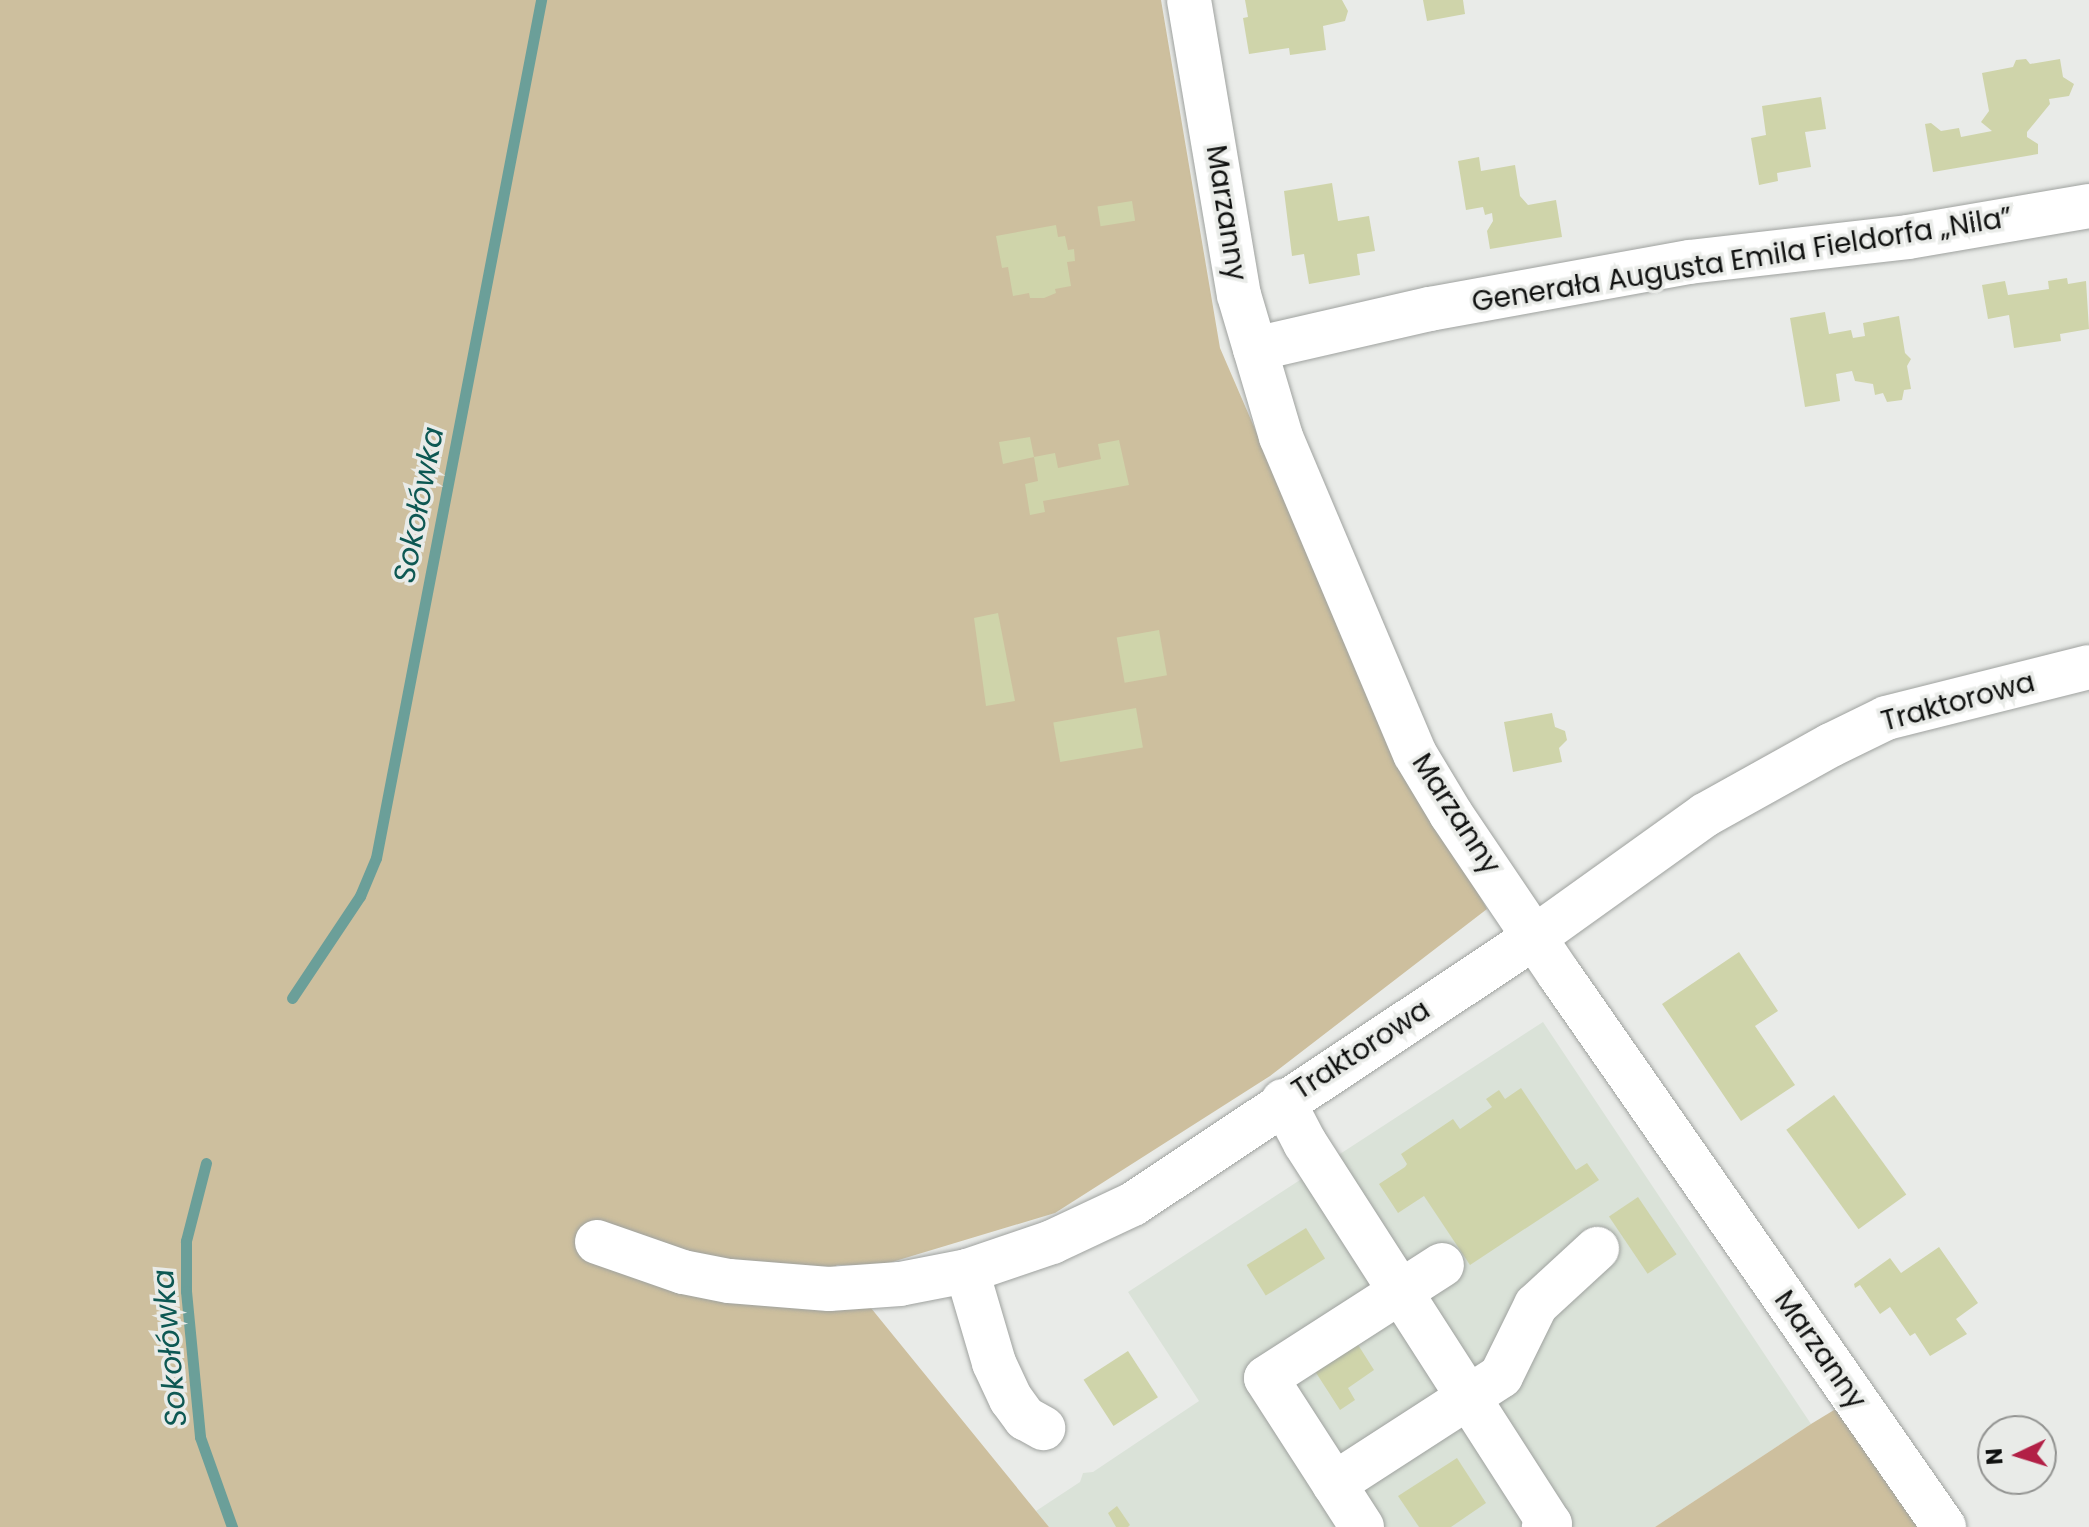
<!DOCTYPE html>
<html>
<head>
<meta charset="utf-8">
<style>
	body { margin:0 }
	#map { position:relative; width:2089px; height:1527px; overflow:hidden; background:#e9ebe8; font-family:Poppins,sans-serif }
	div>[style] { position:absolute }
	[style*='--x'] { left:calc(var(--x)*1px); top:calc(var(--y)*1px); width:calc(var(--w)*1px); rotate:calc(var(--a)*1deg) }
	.built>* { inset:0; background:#dae2d8 }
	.green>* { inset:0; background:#cdbf9e }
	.stream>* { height:11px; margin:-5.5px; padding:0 5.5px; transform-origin:5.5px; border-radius:5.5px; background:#6b9f99 }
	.building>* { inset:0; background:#cfd4aa; transform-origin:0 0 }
	.roads { filter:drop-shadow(0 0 2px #9fa29f) drop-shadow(0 0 2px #9fa29f) }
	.minor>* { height:44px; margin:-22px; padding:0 22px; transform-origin:22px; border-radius:22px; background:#fff }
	span { translate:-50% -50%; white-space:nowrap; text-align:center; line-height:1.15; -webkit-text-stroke:7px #e9ebe8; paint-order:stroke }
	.street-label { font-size:28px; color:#0f100f }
	.water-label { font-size:30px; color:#0d5853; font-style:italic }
	.north { position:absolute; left:1977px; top:1415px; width:80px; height:80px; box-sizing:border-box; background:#e9ebe8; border:2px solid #929391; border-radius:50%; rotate:266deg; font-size:22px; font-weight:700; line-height:32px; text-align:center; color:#0f100f }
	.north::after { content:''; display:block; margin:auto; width:28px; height:36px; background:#b22046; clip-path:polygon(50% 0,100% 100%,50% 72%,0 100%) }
</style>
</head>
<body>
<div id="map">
	<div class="built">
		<i style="clip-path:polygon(1543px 1022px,1811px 1424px,1655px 1527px,1049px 1527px,1036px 1511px,1080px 1482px,1083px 1473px,1093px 1472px,1199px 1401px,1128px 1292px)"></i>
	</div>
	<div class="green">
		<i style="clip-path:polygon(0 0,1161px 0,1220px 348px,1378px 714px,1487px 909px,1270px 1076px,1055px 1213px,882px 1265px,836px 1265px,1049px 1527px,0 1527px)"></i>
		<i style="clip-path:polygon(1839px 1407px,1921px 1527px,1655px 1527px,1811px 1424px)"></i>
	</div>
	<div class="stream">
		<i style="--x:292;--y:998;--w:123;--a:-56.3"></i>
		<i style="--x:360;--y:896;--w:41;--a:-67.2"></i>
		<i style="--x:376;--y:858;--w:874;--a:-79.11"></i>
		<i style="--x:206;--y:1163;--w:81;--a:104.4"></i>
		<i style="--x:186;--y:1241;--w:50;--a:90"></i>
		<i style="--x:186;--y:1291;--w:147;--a:84.5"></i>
		<i style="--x:200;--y:1437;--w:96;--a:70.4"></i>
	</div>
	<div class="building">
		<i style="clip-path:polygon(1245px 0,1342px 0,1348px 11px,1345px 21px,1323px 26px,1326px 50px,1290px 55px,1289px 48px,1249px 54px,1243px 18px,1248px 17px)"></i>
		<i style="clip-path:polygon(1423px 0,1463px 0,1465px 14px,1427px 21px)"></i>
		<i style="clip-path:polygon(2026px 59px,2030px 64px,2060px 59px,2063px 77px,2074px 84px,2069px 96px,2049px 99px,2050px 104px,2027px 132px,2027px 137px,2038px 144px,2038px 154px,1933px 172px,1925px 124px,1931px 123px,1941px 131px,1959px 128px,1961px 137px,1992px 131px,1981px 122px,1989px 111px,1982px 73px,2013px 67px,2016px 60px)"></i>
		<i style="clip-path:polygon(1821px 97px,1826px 129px,1805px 132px,1811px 167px,1777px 173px,1778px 181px,1759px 185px,1751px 138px,1766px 135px,1762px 106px)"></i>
		<i style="clip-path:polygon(1479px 157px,1481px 171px,1515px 165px,1520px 196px,1528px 205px,1556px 200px,1562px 237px,1490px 249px,1487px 231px,1493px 221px,1492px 213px,1485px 215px,1483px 207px,1466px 210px,1458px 161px)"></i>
		<i style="clip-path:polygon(1332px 183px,1338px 221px,1369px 216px,1375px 251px,1357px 254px,1360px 275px,1309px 284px,1304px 254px,1292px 256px,1284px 191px)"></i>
		<i style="left:1132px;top:201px;width:20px;height:35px;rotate:81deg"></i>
		<i style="clip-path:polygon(1056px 225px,1058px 237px,1065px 236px,1068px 250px,1074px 249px,1075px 261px,1067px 262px,1071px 286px,1055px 289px,1056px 293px,1044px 298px,1030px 298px,1029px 293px,1013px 296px,1008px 267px,1002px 268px,996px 236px)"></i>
		<i style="clip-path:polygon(2067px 278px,2068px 284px,2086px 281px,2089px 329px,2060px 334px,2061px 341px,2014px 348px,2009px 315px,1988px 319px,1982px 285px,2005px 281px,2008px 295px,2049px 289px,2048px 281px)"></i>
		<i style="clip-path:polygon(1825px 312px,1829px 334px,1851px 330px,1853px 338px,1865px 336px,1863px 323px,1899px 316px,1905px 353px,1911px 359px,1907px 366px,1911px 389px,1904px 390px,1902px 400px,1887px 402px,1883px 393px,1875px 395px,1873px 384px,1855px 381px,1852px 371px,1836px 374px,1840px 401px,1805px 407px,1790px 318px)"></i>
		<i style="clip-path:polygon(1030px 437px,1034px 457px,1055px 453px,1058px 468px,1101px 459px,1098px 444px,1119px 440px,1129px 485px,1043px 501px,1045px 512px,1030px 515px,1025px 484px,1038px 481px,1034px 457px,1003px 464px,999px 442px)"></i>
		<i style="clip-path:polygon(998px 613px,1015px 701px,986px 706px,974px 618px)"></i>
		<i style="left:1159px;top:630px;width:46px;height:43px;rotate:80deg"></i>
		<i style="left:1136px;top:708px;width:40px;height:84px;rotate:80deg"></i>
		<i style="clip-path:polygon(1552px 713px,1555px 727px,1565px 731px,1567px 740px,1559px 748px,1562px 762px,1513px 772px,1504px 722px)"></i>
		<i style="clip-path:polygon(1739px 952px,1778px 1011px,1755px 1026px,1795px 1085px,1741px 1121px,1662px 1004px)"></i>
		<i style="clip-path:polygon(1521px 1088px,1576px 1170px,1587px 1163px,1599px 1180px,1470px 1265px,1424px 1196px,1398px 1213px,1379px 1184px,1405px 1167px,1407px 1164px,1401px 1154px,1453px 1119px,1460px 1129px,1492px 1107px,1486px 1099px,1499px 1090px,1505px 1099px)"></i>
		<i style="left:1834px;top:1095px;width:123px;height:59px;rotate:54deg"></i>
		<i style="left:1638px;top:1197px;width:69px;height:35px;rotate:56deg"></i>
		<i style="left:1306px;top:1228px;width:36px;height:70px;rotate:58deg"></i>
		<i style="clip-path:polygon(1939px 1247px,1978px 1303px,1956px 1319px,1967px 1334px,1930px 1356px,1915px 1333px,1910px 1336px,1890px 1307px,1880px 1314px,1860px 1285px,1855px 1288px,1854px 1284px,1890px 1258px,1901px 1273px)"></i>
		<i style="clip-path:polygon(1355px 1340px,1374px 1370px,1348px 1388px,1355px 1400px,1340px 1410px,1313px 1368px)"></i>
		<i style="left:1128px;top:1351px;width:55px;height:53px;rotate:57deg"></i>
		<i style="clip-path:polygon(1457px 1458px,1486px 1503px,1451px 1527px,1419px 1527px,1398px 1496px)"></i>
		<i style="clip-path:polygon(1117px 1506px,1130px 1525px,1128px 1527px,1116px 1527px,1108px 1513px)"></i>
	</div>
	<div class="roads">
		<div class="minor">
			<i style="--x:1189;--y:0;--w:299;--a:80.4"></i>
			<i style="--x:1239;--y:295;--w:148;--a:73.5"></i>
			<i style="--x:1281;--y:437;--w:344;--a:67.1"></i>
			<i style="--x:1415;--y:754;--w:70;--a:59"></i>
			<i style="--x:1451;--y:814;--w:193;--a:56"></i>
			<i style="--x:1559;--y:974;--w:674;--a:55.15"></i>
			<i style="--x:1255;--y:349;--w:180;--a:-12.9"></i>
			<i style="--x:1430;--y:309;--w:263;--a:-10.3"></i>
			<i style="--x:1689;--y:262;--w:220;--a:-6.5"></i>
			<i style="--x:1908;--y:237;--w:184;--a:-9.7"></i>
			<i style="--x:1283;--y:1101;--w:47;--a:62.4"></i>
			<i style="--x:1305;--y:1143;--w:453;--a:57.3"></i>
			<i style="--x:1550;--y:1524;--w:7;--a:153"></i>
			<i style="--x:597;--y:1242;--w:91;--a:19.2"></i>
			<i style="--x:683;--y:1272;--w:47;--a:11.1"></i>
			<i style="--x:729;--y:1281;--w:100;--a:4.6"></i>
			<i style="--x:829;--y:1289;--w:71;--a:-4"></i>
			<i style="--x:900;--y:1284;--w:68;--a:-11"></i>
			<i style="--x:967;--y:1271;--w:90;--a:-18.8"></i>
			<i style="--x:1052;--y:1242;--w:89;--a:-25.1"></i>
			<i style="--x:1133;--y:1204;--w:484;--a:-33.6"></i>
			<i style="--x:1536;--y:936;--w:208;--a:-35.6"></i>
			<i style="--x:1705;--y:815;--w:144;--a:-29.1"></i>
			<i style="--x:1831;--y:745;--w:61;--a:-26.1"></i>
			<i style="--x:1886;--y:718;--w:209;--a:-14.1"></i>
			<i style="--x:967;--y:1271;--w:96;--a:73.6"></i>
			<i style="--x:994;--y:1363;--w:40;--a:65"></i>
			<i style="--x:1011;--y:1399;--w:24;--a:54"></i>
			<i style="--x:1025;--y:1418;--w:21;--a:29"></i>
			<i style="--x:1334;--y:1484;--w:199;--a:-32.9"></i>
			<i style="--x:1501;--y:1376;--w:79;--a:-63.8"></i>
			<i style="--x:1536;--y:1305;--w:83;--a:-42.6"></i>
			<i style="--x:1362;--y:1527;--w:177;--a:-122.8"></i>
			<i style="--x:1266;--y:1378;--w:209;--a:-32.7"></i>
		</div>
	</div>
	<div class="street-label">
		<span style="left:1226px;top:213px;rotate:81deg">Marzanny</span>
		<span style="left:1742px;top:260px;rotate:-9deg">Generała Augusta Emila Fieldorfa „Nila”</span>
		<span style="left:1958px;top:702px;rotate:-15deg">Traktorowa</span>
		<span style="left:1456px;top:814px;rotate:57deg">Marzanny</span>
		<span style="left:1361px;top:1050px;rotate:-33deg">Traktorowa</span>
		<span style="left:1820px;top:1350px;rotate:55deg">Marzanny</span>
	</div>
	<div class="water-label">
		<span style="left:419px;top:505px;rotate:-79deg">Sokołówka</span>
		<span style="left:170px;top:1348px;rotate:-95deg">Sokołówka</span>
	</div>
	<div class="north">N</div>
</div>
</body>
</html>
